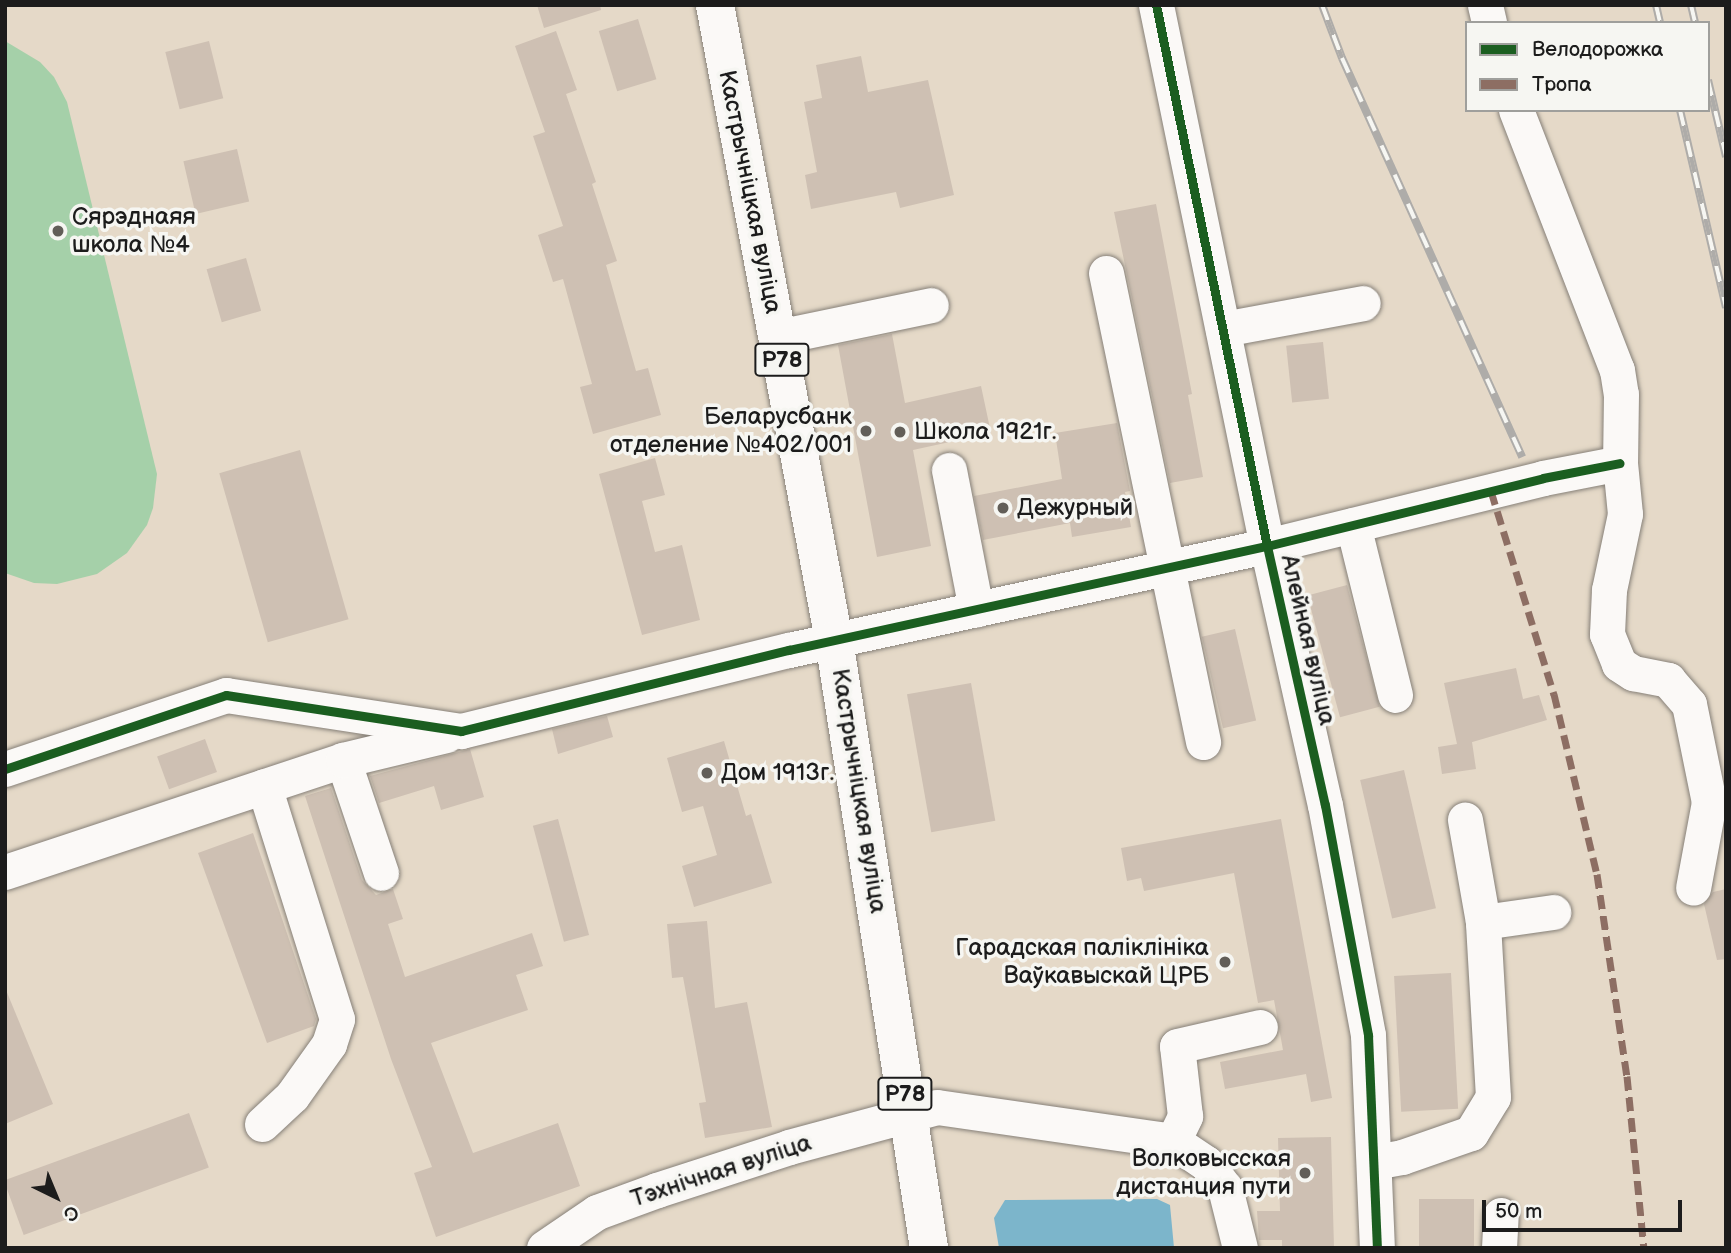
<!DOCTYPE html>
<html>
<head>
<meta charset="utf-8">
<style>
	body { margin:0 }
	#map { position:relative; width:1731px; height:1253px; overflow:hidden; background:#e5d9c8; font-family:"Balsamiq Sans",sans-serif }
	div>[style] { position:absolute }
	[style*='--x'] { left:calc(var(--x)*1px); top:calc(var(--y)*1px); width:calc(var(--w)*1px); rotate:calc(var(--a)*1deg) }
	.green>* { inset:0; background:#a5d0a9 }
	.water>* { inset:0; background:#7cb5cb }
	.building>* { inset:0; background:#cec0b3; transform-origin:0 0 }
	.roads { filter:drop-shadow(0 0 2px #868078) drop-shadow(0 0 2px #868078) }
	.minor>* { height:35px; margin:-17.5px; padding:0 17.5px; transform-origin:17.5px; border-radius:17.5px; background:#fbf9f7 }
	.major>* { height:38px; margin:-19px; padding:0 19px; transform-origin:19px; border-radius:19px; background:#fbf9f7 }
	.rail>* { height:8px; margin-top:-4px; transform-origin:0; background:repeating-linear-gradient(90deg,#f6f6f2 0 16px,#aeaca9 0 32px); box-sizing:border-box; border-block:2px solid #aeaca9 }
	.quiet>* { height:7px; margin-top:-3.5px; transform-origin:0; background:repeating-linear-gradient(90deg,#8d6e63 0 14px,transparent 0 21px) }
	.cycleway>* { height:9px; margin:-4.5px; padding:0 4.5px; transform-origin:4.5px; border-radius:4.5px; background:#1b5e20 }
	.dots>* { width:19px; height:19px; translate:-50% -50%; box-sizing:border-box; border:4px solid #f6f6f2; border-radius:50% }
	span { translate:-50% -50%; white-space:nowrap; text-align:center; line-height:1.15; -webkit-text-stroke:7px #f6f6f2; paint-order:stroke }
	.shield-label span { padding:2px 5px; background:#f6f6f2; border:2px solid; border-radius:5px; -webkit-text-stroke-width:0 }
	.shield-label { font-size:23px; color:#1c1c1c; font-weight:700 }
	.street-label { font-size:24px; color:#1c1c1c }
	.poi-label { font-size:24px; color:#1c1c1c }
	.left { translate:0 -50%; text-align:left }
	.right { translate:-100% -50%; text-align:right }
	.frame { position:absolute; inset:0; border:7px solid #1c1c1c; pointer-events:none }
	.legend { position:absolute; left:1465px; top:21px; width:245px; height:91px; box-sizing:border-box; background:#f6f6f2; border:2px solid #9f9f9c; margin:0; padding:9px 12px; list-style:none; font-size:21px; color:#1c1c1c }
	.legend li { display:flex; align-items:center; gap:14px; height:35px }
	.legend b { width:35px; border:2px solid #9f9f9c }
	.north { position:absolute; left:21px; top:1162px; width:70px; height:70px; -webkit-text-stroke:5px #f6f6f2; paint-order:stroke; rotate:137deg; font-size:19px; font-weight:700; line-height:28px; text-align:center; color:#1c1c1c }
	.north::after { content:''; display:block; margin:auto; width:24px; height:32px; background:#1c1c1c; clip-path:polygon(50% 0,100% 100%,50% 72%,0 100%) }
	.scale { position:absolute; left:1482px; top:1200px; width:200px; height:32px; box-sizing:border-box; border:4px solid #1c1c1c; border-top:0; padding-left:9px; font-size:21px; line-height:24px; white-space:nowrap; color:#1c1c1c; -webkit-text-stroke:5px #f6f6f2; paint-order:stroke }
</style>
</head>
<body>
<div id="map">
	<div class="green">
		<i style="clip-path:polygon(5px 41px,40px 62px,54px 77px,67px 102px,157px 474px,153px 508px,147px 525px,127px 553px,97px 574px,57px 584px,34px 583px,5px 573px)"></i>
	</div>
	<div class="water">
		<i style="clip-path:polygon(1157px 1199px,1170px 1205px,1174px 1248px,999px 1248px,994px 1218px,1005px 1200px)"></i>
	</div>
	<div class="building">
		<i style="clip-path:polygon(537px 5px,600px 5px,601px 10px,544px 28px)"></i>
		<i style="left:638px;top:19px;width:63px;height:41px;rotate:73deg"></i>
		<i style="clip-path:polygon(556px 31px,577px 90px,566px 94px,596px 182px,592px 184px,617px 261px,606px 265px,636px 371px,648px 368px,661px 415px,593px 434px,580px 387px,592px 384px,563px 279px,553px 282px,538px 235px,563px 226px,533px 136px,545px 132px,515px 46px)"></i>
		<i style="left:209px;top:41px;width:59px;height:45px;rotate:76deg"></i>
		<i style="clip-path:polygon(861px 56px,868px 92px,928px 80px,954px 195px,900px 208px,896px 192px,811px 209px,805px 175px,817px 172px,804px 102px,822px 98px,816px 65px)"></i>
		<i style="left:237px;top:149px;width:54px;height:55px;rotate:77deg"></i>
		<i style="clip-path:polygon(1156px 204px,1192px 394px,1188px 395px,1203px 477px,1170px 483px,1114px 212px)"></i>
		<i style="left:246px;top:258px;width:55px;height:41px;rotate:74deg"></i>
		<i style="clip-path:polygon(892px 334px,905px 403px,981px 386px,991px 433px,913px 450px,931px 546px,877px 557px,838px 345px)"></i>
		<i style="left:1323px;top:342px;width:57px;height:37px;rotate:84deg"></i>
		<i style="clip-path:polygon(1117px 423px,1130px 491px,1125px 492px,1131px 527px,1072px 537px,1070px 523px,983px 540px,974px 496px,1062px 479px,1055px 433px)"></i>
		<i style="left:300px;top:450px;width:176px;height:84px;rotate:74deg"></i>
		<i style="clip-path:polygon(655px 458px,665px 495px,642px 501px,655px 552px,682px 545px,700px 620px,642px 635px,599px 474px)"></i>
		<i style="left:1347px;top:585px;width:126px;height:41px;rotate:75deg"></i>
		<i style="left:1235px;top:629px;width:94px;height:34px;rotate:77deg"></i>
		<i style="clip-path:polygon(1516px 668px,1523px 699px,1539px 695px,1547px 720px,1469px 743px,1472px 742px,1476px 769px,1442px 774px,1438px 747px,1457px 744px,1444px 683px)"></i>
		<i style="left:971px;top:683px;width:140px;height:65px;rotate:80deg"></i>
		<i style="clip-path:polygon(607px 716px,613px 737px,558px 754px,552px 729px)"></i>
		<i style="left:205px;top:739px;width:35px;height:51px;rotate:70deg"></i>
		<i style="clip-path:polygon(724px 741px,746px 816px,751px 814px,772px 883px,694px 907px,682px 866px,717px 855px,703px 806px,682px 812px,667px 758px)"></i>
		<i style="clip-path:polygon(470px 749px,484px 797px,441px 810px,434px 786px,379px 803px,370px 776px)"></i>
		<i style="left:1404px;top:770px;width:142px;height:45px;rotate:77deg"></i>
		<i style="clip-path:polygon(331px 788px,362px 880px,376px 895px,393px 889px,403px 919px,388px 924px,405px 977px,532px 933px,543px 966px,516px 975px,528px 1010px,431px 1043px,473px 1153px,558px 1123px,580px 1186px,436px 1237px,414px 1173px,432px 1167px,391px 1059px,305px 796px)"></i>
		<i style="left:558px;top:819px;width:120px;height:26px;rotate:75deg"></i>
		<i style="clip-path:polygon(1281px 819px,1332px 1098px,1311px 1102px,1306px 1074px,1225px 1089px,1220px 1062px,1283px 1050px,1274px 1000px,1258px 1003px,1234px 873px,1144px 891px,1141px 878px,1127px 881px,1121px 848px)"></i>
		<i style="clip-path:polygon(253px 833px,316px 1019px,314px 1026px,267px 1043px,198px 853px)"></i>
		<i style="clip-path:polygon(1726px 889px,1726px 959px,1717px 960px,1704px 904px,1713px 892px)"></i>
		<i style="clip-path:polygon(707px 921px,715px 1008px,747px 1002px,772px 1127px,705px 1138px,699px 1103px,706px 1102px,683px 977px,672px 978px,667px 924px)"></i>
		<i style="left:1451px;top:973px;width:136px;height:57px;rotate:87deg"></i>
		<i style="clip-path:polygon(6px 990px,53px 1104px,5px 1124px,5px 991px)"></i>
		<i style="left:189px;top:1113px;width:58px;height:197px;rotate:70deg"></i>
		<i style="clip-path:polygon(1331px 1137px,1334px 1248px,1282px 1248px,1282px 1240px,1259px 1240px,1257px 1211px,1280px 1211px,1278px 1138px)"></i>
		<i style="left:1419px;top:1199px;width:55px;height:49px"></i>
	</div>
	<div class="roads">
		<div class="minor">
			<i style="--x:1156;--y:5;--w:552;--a:78.41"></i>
			<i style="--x:1267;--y:546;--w:265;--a:77.4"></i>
			<i style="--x:1325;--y:805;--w:234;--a:79.4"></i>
			<i style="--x:1368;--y:1035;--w:213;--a:87.6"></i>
			<i style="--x:1485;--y:5;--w:18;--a:77"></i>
			<i style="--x:1516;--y:110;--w:279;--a:68.8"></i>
			<i style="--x:1617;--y:370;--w:24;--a:81"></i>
			<i style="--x:1621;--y:394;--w:69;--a:90.8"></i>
			<i style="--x:1620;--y:463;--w:51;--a:84.4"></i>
			<i style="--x:1625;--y:514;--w:78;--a:101.9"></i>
			<i style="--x:1609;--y:590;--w:44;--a:92.6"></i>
			<i style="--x:1607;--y:634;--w:32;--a:68"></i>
			<i style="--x:1619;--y:664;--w:17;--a:33"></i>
			<i style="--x:1633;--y:673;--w:36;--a:11"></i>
			<i style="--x:1668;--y:680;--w:32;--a:49"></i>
			<i style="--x:1689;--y:704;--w:100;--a:78.5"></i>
			<i style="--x:1709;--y:802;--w:87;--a:100.5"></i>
			<i style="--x:1106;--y:273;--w:479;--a:78.3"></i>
			<i style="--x:1223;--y:329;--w:142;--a:-10.5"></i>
			<i style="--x:777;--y:337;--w:157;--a:-11.7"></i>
			<i style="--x:949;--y:470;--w:142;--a:79"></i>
			<i style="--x:1353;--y:525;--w:175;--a:76.1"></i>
			<i style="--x:343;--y:760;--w:119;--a:71.4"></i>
			<i style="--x:5;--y:769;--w:233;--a:-18.5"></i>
			<i style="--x:226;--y:695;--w:238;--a:8.7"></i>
			<i style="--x:461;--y:731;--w:338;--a:-13.9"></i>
			<i style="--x:789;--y:650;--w:489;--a:-12.3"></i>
			<i style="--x:1267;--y:546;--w:284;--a:-13.8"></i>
			<i style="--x:1543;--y:478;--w:78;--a:-11"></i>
			<i style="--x:5;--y:872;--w:356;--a:-18.3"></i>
			<i style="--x:343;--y:760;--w:106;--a:-13.6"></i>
			<i style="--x:1483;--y:922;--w:71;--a:-8.1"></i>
			<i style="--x:262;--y:1124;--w:41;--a:-43"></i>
			<i style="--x:292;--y:1096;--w:64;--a:-54.6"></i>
			<i style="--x:329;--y:1044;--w:26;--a:-72"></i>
			<i style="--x:337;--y:1019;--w:244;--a:-107.4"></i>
			<i style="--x:1173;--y:1141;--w:28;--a:-64"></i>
			<i style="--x:1185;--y:1116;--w:70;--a:-96.5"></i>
			<i style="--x:1177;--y:1046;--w:85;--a:-12.9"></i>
			<i style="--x:1374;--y:1162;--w:28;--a:-10"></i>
			<i style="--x:1402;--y:1157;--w:73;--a:-19.2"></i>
			<i style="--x:1471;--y:1133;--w:42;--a:-58.6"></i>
			<i style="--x:1493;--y:1097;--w:175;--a:-93.3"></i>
			<i style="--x:1483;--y:922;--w:104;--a:-100"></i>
			<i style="--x:544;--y:1248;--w:64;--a:-34.2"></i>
			<i style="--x:597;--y:1212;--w:64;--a:-20.1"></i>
			<i style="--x:657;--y:1190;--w:139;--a:-18"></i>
			<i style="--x:789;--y:1147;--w:153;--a:-15.1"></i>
			<i style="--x:937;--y:1107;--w:238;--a:8.2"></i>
			<i style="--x:1173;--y:1141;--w:40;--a:34"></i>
			<i style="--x:1206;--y:1163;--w:31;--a:53"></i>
			<i style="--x:1225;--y:1188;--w:62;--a:76"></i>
			<i style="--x:1499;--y:1248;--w:33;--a:-87"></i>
		</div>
		<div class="major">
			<i style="--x:715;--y:5;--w:646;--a:79.39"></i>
			<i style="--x:834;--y:640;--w:615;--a:81.12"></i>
		</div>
	</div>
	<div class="rail">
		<i style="--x:1322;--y:5;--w:57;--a:69.3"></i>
		<i style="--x:1342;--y:58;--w:438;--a:65.7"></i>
		<i style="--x:1656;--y:5;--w:18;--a:77"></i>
		<i style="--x:1691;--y:5;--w:18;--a:77"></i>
		<i style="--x:1708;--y:80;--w:79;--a:76.8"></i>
		<i style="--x:1680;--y:110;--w:203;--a:76.9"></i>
	</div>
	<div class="quiet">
		<i style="--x:1491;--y:491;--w:213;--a:72.8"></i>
		<i style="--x:1554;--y:694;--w:185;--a:76.6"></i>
		<i style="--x:1597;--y:874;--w:204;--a:81.6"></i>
		<i style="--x:1627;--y:1076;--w:173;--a:84.4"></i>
	</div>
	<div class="cycleway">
		<i style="--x:1156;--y:5;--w:552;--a:78.41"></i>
		<i style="--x:1267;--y:546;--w:265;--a:77.4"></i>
		<i style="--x:1325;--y:805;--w:234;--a:79.4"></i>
		<i style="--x:1368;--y:1035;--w:213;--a:87.6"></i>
		<i style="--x:5;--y:769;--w:233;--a:-18.5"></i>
		<i style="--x:226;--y:695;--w:238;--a:8.7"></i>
		<i style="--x:461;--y:731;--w:338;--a:-13.9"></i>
		<i style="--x:789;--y:650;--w:489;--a:-12.3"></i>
		<i style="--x:1267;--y:546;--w:284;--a:-13.8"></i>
		<i style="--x:1543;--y:478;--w:78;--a:-11"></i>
	</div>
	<div class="dots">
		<i style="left:58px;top:231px;background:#625e58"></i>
		<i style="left:866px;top:431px;background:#625e58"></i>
		<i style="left:900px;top:432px;background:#625e58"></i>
		<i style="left:1003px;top:508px;background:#625e58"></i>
		<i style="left:707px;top:773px;background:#625e58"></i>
		<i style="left:1225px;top:962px;background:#625e58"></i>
		<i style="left:1305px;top:1173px;background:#625e58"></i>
	</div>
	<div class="shield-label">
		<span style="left:782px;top:360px">Р78</span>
		<span style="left:905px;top:1094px">Р78</span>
	</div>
	<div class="street-label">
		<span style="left:750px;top:192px;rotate:79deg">Кастрычніцкая вуліца</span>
		<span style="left:1308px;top:640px;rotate:77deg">Алейная вуліца</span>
		<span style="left:859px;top:791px;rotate:81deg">Кастрычніцкая вуліца</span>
		<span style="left:721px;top:1171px;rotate:-18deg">Тэхнічная вуліца</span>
	</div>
	<div class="poi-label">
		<span class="left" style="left:72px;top:231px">Сярэднаяя<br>школа №4</span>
		<span class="right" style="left:852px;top:431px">Беларусбанк<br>отделение №402/001</span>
		<span class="left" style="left:914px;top:432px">Школа 1921г.</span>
		<span class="left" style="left:1017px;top:508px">Дежурный</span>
		<span class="left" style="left:721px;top:773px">Дом 1913г.</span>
		<span class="right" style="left:1209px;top:962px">Гарадская паліклініка<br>Ваўкавыскай ЦРБ</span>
		<span class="right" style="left:1291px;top:1173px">Волковысская<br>дистанция пути</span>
	</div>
	<div class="frame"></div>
	<ul class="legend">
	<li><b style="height:9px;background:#1b5e20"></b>Велодорожка</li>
	<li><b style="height:9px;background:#8d6e63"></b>Тропа</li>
	</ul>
	<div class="north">С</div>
	<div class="scale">50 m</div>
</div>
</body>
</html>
